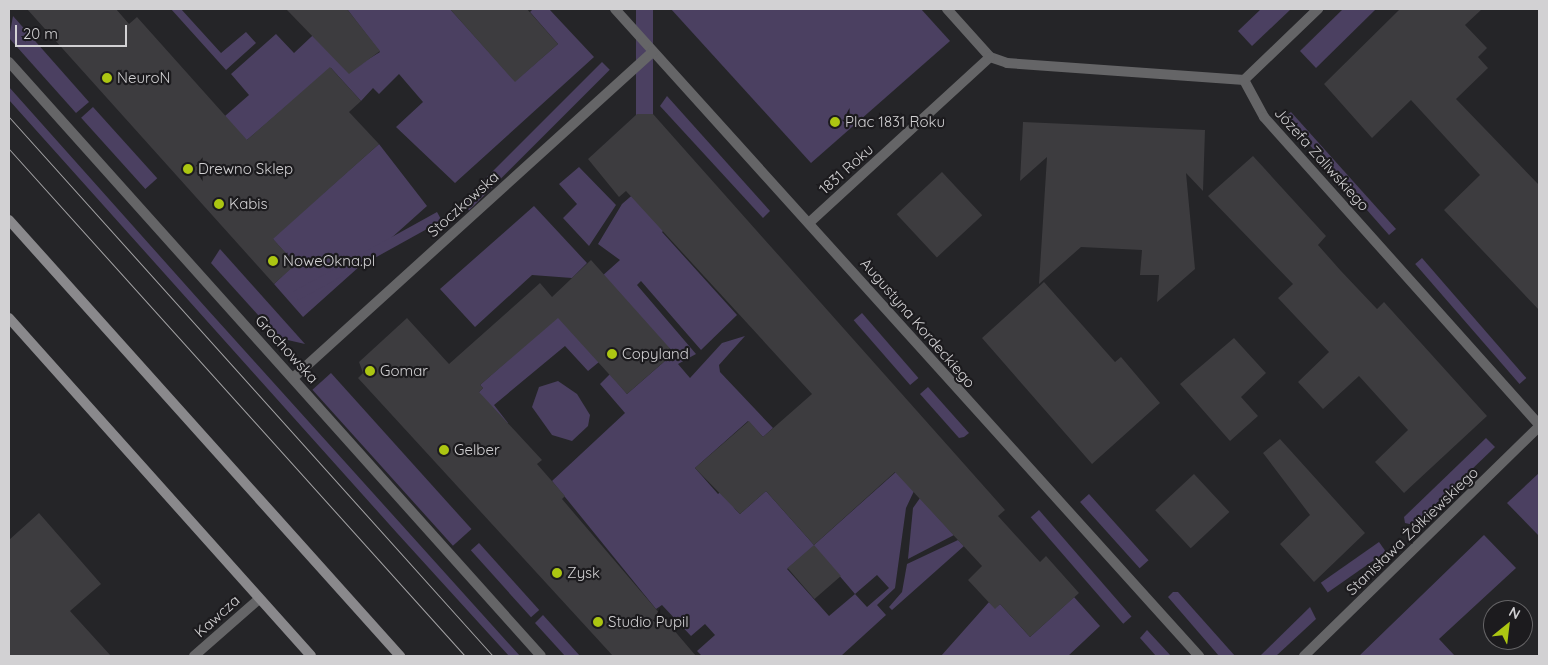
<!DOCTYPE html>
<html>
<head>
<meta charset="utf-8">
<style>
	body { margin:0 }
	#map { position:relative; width:1548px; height:665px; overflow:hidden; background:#252528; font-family:Quicksand,sans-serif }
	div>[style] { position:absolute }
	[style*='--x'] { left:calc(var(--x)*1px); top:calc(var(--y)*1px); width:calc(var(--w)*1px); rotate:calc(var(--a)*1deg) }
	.green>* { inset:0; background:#4b4061; transform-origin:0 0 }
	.building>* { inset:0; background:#3d3c3f; transform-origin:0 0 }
	.minor>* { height:10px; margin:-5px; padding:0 5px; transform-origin:5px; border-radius:5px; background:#656567 }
	.secondary>* { height:10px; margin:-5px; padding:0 5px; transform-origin:5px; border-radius:5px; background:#8a898c }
	.tram>* { height:1px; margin:-0.5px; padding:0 0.5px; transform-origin:0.5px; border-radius:0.5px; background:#a3a2a4 }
	.dots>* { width:14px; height:14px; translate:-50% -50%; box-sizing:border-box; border:2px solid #1c1b1e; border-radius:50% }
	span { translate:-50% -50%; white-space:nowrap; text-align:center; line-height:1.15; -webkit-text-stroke:4.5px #1c1b1e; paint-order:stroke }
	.poi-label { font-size:15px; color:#d2d1d3 }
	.left { translate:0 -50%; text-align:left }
	.street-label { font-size:15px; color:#d2d1d3 }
	.frame { position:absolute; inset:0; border:10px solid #d2d1d3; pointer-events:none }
	.north { position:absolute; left:1483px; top:600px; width:50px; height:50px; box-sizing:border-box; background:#1c1b1e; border:1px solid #656466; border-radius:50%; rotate:29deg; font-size:14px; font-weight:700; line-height:20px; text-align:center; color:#d2d1d3 }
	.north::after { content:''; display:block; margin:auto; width:18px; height:22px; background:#acc612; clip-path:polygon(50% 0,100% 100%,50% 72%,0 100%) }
	.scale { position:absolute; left:15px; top:25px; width:112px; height:22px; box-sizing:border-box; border:2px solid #d2d1d3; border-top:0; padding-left:6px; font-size:15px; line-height:18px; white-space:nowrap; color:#d2d1d3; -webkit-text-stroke:4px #1c1b1e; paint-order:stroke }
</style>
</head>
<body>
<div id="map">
	<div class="green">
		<i style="clip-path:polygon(171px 9px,181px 9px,221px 53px,246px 32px,256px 43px,226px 70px)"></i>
		<i style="clip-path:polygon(347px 9px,450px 9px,515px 81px,558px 44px,530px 12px,533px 9px,549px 9px,594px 57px,455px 183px,396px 127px,423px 102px,399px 74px,379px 94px,373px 88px,361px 101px,331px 68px,227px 157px,225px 116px,249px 95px,231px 74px,276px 34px,294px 53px,327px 22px,367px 60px,380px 52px)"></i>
		<i style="left:636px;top:9px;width:17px;height:120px"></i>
		<i style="clip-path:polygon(671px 9px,921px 9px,950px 41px,811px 163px)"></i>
		<i style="clip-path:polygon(1261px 9px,1291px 9px,1252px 46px,1238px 31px)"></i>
		<i style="clip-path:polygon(1343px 9px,1376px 9px,1316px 68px,1300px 51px)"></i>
		<i style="clip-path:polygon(13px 16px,89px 102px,76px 113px,9px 38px)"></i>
		<i style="left:602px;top:62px;width:11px;height:199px;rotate:45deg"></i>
		<i style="clip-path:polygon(9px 87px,208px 310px,520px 656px,509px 656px,397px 533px,9px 100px)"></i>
		<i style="clip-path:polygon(667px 96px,770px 211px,763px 218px,660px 106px)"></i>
		<i style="left:93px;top:107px;width:96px;height:16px;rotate:48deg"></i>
		<i style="clip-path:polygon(1291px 112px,1396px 229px,1389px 235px,1285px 117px)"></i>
		<i style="clip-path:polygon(379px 144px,427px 206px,303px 317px,274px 284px,295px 264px,272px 238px)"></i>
		<i style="clip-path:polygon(579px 167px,616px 205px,589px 246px,563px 218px,577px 204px,559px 184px)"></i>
		<i style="clip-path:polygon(evenodd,637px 191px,668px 226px,662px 232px,737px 315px,701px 350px,641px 281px,637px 285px,696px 354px,678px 364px,690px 378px,722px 343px,745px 336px,719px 365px,720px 372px,773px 428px,763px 437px,748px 421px,695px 468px,718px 494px,747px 469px,730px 502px,735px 509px,740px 514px,766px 491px,814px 545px,897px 471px,914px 491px,906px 508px,895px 588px,877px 605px,886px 615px,841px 656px,702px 656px,697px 651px,715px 635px,705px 624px,691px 636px,662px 605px,656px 609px,552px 481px,625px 413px,600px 384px,610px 374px,627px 394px,674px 353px,599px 362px,588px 371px,565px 346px,494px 405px,508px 423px,503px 427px,474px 397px,483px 388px,480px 385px,620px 260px,598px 244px,622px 204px,637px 191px,814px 546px,855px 594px,829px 616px,787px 569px,814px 546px,637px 191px,877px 575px,889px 588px,867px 607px,855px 594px,877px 575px)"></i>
		<i style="clip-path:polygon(534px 206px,587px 263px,572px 278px,532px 275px,475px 327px,440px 289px)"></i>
		<i style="left:437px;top:212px;width:10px;height:164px;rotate:61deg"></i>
		<i style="clip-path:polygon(220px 249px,305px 344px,279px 338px,211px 263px)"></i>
		<i style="left:1422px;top:258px;width:159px;height:9px;rotate:49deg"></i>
		<i style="left:862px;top:313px;width:86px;height:11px;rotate:49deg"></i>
		<i style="left:331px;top:373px;width:210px;height:25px;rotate:48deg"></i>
		<i style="clip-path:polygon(558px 381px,577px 394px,590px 415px,588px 426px,572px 441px,552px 435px,532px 407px,539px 387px)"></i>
		<i style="clip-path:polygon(928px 387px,969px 433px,964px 437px,959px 438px,920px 394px)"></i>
		<i style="clip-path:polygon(1486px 438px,1495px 447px,1414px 525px,1405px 523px,1404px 517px)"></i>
		<i style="clip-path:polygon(1539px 473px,1539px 536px,1507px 503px)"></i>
		<i style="left:1089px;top:494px;width:89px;height:12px;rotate:48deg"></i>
		<i style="clip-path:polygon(920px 498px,954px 535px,908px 559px,913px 508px)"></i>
		<i style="left:1039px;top:510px;width:141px;height:11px;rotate:49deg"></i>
		<i style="clip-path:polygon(1484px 535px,1516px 568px,1439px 639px,1455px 656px,1359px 656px)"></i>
		<i style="clip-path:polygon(958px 540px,964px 546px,892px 610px,889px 607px,902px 592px,907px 564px)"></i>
		<i style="left:1379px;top:542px;width:12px;height:71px;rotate:55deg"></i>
		<i style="left:479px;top:543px;width:90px;height:11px;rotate:48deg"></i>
		<i style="clip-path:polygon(1173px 592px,1178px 592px,1235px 656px,1219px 656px,1168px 597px)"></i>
		<i style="clip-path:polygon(1074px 597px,1100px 626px,1068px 656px,941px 656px,989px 602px,995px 608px,1000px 604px,1030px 637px)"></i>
		<i style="clip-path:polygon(1310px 607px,1316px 619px,1276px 656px,1260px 656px)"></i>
		<i style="clip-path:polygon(543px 615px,580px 656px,565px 656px,535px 623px)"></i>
		<i style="clip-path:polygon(1147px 630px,1171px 656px,1156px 656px,1140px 638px)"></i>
	</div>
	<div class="building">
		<i style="clip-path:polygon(27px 9px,116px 9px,129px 24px,137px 17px,247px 140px,330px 67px,361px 101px,349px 112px,379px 144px,273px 239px,296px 264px,274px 284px)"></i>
		<i style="clip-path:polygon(286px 9px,347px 9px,380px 51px,349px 74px)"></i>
		<i style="clip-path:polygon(450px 9px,527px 9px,558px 44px,515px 82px)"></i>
		<i style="clip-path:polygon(1400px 9px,1482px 9px,1465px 25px,1487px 48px,1478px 57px,1488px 68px,1456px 99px,1539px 185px,1539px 310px,1444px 210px,1480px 175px,1411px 100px,1372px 138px,1324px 84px)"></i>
		<i style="clip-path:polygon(637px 114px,653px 114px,1005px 510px,998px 516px,1040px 562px,1046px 556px,1079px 593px,1030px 637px,1000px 604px,995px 609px,968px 580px,982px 566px,895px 472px,814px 545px,766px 491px,740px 514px,695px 468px,749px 421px,763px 437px,812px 394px,626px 191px,619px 197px,588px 159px)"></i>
		<i style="clip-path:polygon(1023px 122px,1205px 130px,1203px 191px,1186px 173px,1195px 269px,1157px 302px,1159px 275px,1140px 275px,1142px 250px,1081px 247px,1039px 284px,1047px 157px,1020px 181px)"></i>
		<i style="clip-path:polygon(1253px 156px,1326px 236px,1318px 245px,1341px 271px,1377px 309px,1384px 302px,1487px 416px,1404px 493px,1375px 462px,1408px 430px,1359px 376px,1323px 409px,1298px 382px,1329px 352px,1278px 298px,1293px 284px,1208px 196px)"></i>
		<i style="left:942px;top:172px;width:59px;height:62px;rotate:47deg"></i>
		<i style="clip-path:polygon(591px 260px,674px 353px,627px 394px,558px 318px,480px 385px,483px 388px,479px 392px,542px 460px,537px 464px,565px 496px,562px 499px,696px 656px,613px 656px,358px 378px,363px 373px,359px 362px,407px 318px,449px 364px,540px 283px,552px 297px)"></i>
		<i style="clip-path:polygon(1044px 282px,1115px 362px,1121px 357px,1160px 403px,1092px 464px,982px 338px)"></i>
		<i style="clip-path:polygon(1234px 338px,1266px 373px,1241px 397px,1258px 416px,1230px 441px,1180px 384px)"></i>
		<i style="clip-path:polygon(1280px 439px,1365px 533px,1314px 582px,1280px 544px,1310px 515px,1263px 453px)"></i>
		<i style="left:1194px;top:474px;width:52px;height:53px;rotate:47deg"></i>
		<i style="clip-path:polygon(39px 513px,101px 584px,70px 611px,111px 656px,9px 656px,9px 540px)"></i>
		<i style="left:814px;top:545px;width:41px;height:35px;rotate:49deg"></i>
	</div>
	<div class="minor">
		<i style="--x:615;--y:9;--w:872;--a:47.93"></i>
		<i style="--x:947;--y:9;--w:64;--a:48.1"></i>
		<i style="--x:990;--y:57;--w:18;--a:19"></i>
		<i style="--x:1007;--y:63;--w:238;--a:4.1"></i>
		<i style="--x:1244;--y:80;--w:42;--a:61.6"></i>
		<i style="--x:1264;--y:117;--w:413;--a:48.2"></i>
		<i style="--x:9;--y:62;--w:797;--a:48.15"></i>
		<i style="--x:1244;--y:80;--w:103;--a:-43.8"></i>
		<i style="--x:810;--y:222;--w:244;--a:-42.5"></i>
		<i style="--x:293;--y:378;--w:486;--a:-42.2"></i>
		<i style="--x:194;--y:656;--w:86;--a:-41.2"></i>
		<i style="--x:1304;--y:656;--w:328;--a:-44.3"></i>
	</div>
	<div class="secondary">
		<i style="--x:9;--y:220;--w:586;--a:48.11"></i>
		<i style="--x:9;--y:318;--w:453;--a:48.2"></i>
	</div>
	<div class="tram">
		<i style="--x:9;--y:117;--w:724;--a:48.08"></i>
		<i style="--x:9;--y:149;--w:682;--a:48.03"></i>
	</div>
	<div class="dots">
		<i style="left:107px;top:78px;background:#acc612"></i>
		<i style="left:835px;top:122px;background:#acc612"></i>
		<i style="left:188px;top:169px;background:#acc612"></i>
		<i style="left:219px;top:204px;background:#acc612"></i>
		<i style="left:273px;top:261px;background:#acc612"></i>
		<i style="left:612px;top:354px;background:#acc612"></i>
		<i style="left:370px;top:371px;background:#acc612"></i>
		<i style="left:444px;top:450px;background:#acc612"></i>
		<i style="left:557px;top:573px;background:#acc612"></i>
		<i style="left:598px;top:622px;background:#acc612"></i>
	</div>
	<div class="poi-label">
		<span class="left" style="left:117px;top:78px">NeuroN</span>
		<span class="left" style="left:845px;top:122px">Plac 1831 Roku</span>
		<span class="left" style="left:198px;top:169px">Drewno Sklep</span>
		<span class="left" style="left:229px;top:204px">Kabis</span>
		<span class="left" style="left:283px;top:261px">NoweOkna.pl</span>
		<span class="left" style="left:622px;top:354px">Copyland</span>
		<span class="left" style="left:380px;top:371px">Gomar</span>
		<span class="left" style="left:454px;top:450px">Gelber</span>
		<span class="left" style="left:567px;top:573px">Zysk</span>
		<span class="left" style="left:608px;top:622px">Studio Pupil</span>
	</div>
	<div class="street-label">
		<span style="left:1322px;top:159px;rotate:48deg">Józefa Zaliwskiego</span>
		<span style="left:846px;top:169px;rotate:-42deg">1831 Roku</span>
		<span style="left:463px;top:204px;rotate:-42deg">Stoczkowska</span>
		<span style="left:918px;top:323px;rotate:49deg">Augustyna Kordeckiego</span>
		<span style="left:287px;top:349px;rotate:48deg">Grochowska</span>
		<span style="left:1412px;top:531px;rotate:-44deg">Stanisława Żółkiewskiego</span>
		<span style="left:217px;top:616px;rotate:-42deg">Kawcza</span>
	</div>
	<div class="frame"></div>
	<div class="north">N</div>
	<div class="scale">20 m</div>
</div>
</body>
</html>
